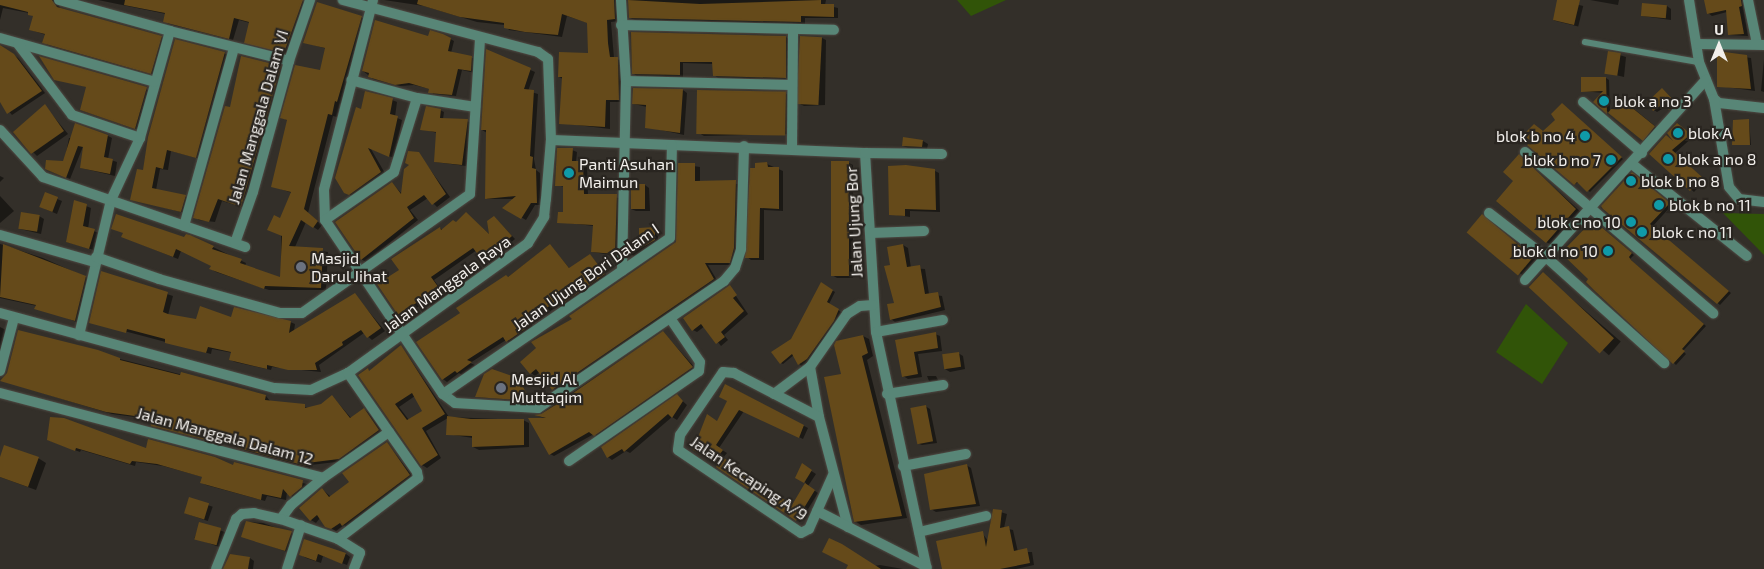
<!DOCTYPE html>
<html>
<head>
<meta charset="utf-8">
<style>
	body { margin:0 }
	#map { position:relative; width:1764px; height:569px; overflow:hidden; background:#332f29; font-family:"Exo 2",sans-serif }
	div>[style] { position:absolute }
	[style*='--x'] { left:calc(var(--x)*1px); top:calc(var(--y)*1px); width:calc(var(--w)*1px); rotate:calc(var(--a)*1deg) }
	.green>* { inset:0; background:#315408 }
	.shadow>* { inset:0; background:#0007; transform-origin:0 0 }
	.building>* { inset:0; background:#654a1a; transform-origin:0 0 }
	.roads { filter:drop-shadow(0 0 1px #4e4a44) drop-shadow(0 0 1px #4e4a44) }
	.lane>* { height:5.5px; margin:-2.75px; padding:0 2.75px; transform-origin:2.75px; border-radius:2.75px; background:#588677 }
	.street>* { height:10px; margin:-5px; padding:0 5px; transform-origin:5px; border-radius:5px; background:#588677 }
	.dots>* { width:14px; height:14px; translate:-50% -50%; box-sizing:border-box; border:2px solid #292520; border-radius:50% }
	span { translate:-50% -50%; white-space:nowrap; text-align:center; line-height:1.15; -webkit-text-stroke:4.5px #292520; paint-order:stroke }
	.poi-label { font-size:16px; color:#f2efeb }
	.left { translate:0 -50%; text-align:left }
	.right { translate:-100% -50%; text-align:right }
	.street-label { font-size:16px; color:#f2efeb }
	.north { position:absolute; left:1694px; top:20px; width:50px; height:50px; -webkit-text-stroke:4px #292520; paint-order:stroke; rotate:0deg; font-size:14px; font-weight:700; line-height:20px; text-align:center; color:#f2efeb }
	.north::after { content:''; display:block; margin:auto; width:18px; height:22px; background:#f2efeb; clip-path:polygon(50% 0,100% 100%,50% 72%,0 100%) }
</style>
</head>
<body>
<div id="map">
	<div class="green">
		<i style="clip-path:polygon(957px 0,1006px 0,971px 16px)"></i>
		<i style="clip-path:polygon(1723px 213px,1764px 214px,1764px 255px)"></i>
		<i style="clip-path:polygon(1526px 304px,1568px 343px,1542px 384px,1496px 352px)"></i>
	</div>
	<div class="shadow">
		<i style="clip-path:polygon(0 0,58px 0,60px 9px,161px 37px,165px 39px,155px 75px,48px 45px,44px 42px,46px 35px,31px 30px,34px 17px,29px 13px,3px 8px,0 20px)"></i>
		<i style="clip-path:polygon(98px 0,299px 0,307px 3px,289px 54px,246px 42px,250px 23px,239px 20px,233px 40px,169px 24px,164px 21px,166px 14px)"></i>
		<i style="clip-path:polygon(384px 0,621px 0,619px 21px,611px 22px,614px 58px,622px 61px,623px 102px,610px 102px,610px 129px,560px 123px,563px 79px,559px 77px,589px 55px,588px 23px,567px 16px,562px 37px,509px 30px,505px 25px,477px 22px,424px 6px)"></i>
		<i style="clip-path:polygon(629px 0,826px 0,825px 5px,838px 8px,838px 18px,805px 18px,805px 24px,635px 20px,630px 18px)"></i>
		<i style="left:1559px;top:0;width:25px;height:21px;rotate:14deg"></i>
		<i style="clip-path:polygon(1590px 0,1619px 0,1618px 5px)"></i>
		<i style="clip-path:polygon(1705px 0,1742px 0,1748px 36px,1730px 35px,1727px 12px,1712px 16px,1708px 13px)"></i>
		<i style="clip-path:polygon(1667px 6px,1671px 9px,1671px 20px,1642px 16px)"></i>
		<i style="clip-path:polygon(361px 17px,366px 20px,342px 104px,340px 103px,337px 117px,333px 116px,308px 213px,322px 225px,318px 230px,306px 222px,295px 247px,328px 252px,326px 290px,269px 290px,216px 272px,211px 269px,212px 265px,181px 251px,178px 259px,123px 237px,213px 247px,246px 263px,245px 266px,281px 278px,281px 220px,292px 193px,272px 186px,288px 121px,282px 117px,321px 72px,327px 49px,304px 42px)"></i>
		<i style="clip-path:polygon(632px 33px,786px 37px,789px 39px,789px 79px,718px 78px,714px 75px,713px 64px,683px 63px,683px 77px,637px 76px,634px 74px)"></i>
		<i style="clip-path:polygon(443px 35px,454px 41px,451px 53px,476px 59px,475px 73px,462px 70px,456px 96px,433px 94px,430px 89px,414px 85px,400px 86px,373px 79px,363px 71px,429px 37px)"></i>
		<i style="clip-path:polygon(822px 38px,826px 40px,825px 105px,804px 106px,800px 104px)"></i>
		<i style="clip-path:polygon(0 46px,18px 58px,45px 93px,12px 115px,0 101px)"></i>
		<i style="clip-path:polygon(487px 51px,535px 72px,528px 91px,538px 94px,534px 159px,536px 170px,540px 173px,541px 205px,535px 205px,526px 220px,505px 208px,515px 199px,487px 199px,487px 133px,482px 130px)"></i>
		<i style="clip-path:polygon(1609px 52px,1626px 57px,1624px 77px,1607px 73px)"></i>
		<i style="clip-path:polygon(224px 53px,229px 56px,201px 159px,171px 151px,168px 170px,160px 169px,156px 190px,190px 198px,185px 213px,131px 199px,144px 172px)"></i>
		<i style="clip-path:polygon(1718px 53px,1751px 58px,1755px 91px,1719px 86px)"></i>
		<i style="clip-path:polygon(1764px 59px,1764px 92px,1761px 91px)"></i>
		<i style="clip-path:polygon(280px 67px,284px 70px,245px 208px,222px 201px,215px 222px,199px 220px,195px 217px,231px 109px)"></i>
		<i style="clip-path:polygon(1606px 78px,1609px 80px,1610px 112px,1628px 104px,1661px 131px,1650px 144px,1595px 102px,1604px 93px,1582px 91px)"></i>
		<i style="clip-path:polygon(55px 79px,151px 90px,139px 130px,81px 110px,87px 87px)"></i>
		<i style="clip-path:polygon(683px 90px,687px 93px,684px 135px,647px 127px,647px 107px,634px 104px)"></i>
		<i style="clip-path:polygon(1662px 90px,1679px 106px,1674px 111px,1667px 106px,1657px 112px,1654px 110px)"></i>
		<i style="clip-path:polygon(785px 93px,790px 96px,790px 134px,704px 136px,699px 133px)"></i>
		<i style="clip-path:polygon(392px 100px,397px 102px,395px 117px,402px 120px,394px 158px,371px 149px,386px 175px,354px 197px,345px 192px,362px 110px)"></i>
		<i style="clip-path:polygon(45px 106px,68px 134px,37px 156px,16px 135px)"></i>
		<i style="clip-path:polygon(1564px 106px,1623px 159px,1590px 192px,1579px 182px,1575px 184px,1533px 141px,1556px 120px)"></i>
		<i style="clip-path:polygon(440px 110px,444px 112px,443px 119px,472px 122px,466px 166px,435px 162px,437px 133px,422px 129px)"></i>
		<i style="clip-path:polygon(1749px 120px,1751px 145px,1733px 144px)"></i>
		<i style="clip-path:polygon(1681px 127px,1694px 136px,1675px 153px,1705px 180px,1694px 192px,1651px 154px,1675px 143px)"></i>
		<i style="clip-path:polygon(108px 136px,112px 138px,108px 159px,117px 162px,115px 176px,81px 168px,84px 144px,70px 179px,48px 170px,64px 163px,69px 138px)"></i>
		<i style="clip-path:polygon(904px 138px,923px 141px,928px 144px,927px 149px,908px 148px,903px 146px)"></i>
		<i style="clip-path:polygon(572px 150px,577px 152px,576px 162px,587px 164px,588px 195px,621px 198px,619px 256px,592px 252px,594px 226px,559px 222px,564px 213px,565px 187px,556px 185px)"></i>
		<i style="clip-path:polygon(418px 153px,450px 197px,437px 207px,428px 198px,410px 210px,418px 220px,366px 262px,361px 259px,392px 183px,402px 194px,411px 165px)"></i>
		<i style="clip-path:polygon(1519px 156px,1583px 214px,1554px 246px,1546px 242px,1515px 181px)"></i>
		<i style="clip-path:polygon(849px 163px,853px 165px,853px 278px,837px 278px,832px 275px)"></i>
		<i style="clip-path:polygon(680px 164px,700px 167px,700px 183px,740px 184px,738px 251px,734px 265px,708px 265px,718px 282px,557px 392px,540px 372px,535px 376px,531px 373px,573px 319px,677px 242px)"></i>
		<i style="clip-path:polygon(767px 164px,783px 171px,783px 211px,764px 210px,764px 260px,751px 260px,747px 257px,757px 169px)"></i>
		<i style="clip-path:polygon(935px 171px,939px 173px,940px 212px,910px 211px,910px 217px,890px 214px)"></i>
		<i style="clip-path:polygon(0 176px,4px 178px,0 182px)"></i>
		<i style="clip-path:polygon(1635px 176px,1672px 205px,1652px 227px,1731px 293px,1720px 305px,1603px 206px)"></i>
		<i style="clip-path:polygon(645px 185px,649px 188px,650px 211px,636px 211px,631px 209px)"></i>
		<i style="clip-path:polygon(45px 194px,62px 201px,57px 214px,45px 209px)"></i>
		<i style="clip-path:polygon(0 196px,14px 211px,0 223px)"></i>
		<i style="clip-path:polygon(86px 206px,91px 208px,88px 229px,99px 233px,94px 250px,67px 242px)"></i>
		<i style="clip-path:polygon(466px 213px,490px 235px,494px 217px,515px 239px,488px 262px,477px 250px,434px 280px,442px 291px,403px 317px,399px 314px,379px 285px,401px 271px,440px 228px,443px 230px,457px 223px)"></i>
		<i style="clip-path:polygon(39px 216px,44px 219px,41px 234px,20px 229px)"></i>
		<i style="clip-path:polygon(1489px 220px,1539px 262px,1526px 278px,1468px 232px)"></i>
		<i style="clip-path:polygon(1594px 221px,1634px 255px,1630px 259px,1634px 263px,1706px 326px,1683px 351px,1686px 354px,1676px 365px,1563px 253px)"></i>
		<i style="clip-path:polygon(654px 228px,658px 231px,658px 242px,634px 256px,630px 254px,631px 244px)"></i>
		<i style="clip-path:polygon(0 244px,43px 258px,90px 279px,79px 323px,37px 306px,0 298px)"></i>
		<i style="clip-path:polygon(550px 245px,570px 269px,590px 255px,608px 277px,567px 306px,563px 303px,531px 323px,534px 328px,511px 344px,506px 340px,470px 363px,475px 365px,462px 375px,459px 373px,447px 382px,443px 379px,418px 342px,461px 313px)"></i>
		<i style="clip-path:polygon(903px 245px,908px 248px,911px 268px,925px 269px,929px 294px,942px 296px,945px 310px,895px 322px,891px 319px,896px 304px,892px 266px)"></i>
		<i style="clip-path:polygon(102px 273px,173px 296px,168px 315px,196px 320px,290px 322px,295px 324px,294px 331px,355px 295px,385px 331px,372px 340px,364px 333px,319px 365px,321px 372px,272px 367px,271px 370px,235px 362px,231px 360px,233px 353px,212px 349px,211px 354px,90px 322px)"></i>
		<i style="left:1543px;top:274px;width:103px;height:18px;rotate:41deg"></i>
		<i style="clip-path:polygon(821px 284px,835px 292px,829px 304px,841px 312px,810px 361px,801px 366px,794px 355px,783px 364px,781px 363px)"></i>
		<i style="clip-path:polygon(730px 287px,748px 314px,724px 335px,728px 340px,721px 346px,705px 326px,697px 332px,693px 330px)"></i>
		<i style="clip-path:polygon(0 327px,8px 331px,0 364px)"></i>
		<i style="clip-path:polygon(663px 332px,696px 369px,599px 437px,594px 434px,554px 456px,550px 454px,547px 419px,538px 416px)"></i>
		<i style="clip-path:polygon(935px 334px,940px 336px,942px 351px,918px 354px,922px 377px,908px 379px,903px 376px,897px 341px)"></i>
		<i style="clip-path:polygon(863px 336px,869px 339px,873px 356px,867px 360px,907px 518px,861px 525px,855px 521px,842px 375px)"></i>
		<i style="clip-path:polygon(evenodd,401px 346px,449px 417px,523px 420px,529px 423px,529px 447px,479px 450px,473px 447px,473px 438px,447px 434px,448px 418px,426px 431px,441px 458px,427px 468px,422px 465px,360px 376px,370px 371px,401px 346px,415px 396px,423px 411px,409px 420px,399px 407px,415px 396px)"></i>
		<i style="clip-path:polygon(958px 353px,963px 356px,965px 369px,950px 372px,945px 369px)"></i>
		<i style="clip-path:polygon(120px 359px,266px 396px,270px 401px,310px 408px,321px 405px,332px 396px,352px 419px,364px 409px,368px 412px,383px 433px,344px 461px,311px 465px,310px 468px,244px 450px,240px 446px,157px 428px,150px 419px,112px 414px,3px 381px)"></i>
		<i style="clip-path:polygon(927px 376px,936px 376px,938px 380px,929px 381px)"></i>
		<i style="clip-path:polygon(518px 379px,531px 401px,476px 397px)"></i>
		<i style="clip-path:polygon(726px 385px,808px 428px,803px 439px,744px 411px,719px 448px,727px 453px,723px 458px,792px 507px,806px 483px,796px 477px,802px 465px,816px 474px,808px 486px,818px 493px,800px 522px,695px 449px,718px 422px,729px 401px)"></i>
		<i style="clip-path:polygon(677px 396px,687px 405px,677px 420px,672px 417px,630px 453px,626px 451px,612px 460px,608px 457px)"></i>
		<i style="clip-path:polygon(925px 406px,930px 409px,937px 443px,922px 445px,917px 443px)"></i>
		<i style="clip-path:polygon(48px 440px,147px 450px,307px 484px,306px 489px,295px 499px,287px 492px,286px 500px,267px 496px,265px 501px,206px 485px,202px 483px,203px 477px,163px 466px,136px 462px,135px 466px,81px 450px,80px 452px)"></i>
		<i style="clip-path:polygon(387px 443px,414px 478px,347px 528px,344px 525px,336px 531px,326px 526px,320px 518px,316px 523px,311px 520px,300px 508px,322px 489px,331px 497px,350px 482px)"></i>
		<i style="clip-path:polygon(38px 458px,46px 463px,36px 490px,0 477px,0 461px)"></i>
		<i style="clip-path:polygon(966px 465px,971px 468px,980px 506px,936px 512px,931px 509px)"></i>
		<i style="left:190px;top:499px;width:24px;height:15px;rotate:19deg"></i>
		<i style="clip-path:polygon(994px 510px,1007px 514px,1004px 528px,1013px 530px,1018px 552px,1032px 552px,1034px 565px,1016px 569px,944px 569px,982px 533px,989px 542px)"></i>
		<i style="clip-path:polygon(247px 522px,263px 523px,296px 535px,290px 553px,243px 536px)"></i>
		<i style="left:200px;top:523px;width:27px;height:16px;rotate:20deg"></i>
		<i style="clip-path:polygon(305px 541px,346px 554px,350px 557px,347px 565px,323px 556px,321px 563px,306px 558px,301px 555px)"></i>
		<i style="clip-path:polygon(250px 558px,254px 561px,253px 569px,226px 569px)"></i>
		<i style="clip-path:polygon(880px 565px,903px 569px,857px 569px)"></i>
	</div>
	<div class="building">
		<i style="clip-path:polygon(0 0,52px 0,57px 7px,162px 36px,151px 74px,42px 43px,45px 34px,29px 30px,33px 16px,28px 15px,28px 12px,0 5px)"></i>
		<i style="clip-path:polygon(125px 0,303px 0,284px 53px,244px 43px,249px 22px,234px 18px,229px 39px,163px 22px,165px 13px,124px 5px)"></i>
		<i style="clip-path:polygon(418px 0,614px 0,615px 19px,607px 20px,608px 43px,610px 57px,618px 57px,619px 100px,606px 100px,605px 127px,559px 124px,562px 77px,558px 77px,559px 52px,588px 53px,587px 23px,562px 14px,558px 35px,525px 32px,504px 28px,504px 23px,460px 17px,417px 4px)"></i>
		<i style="clip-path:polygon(628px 0,700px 4px,821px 0,821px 4px,834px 4px,834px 17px,801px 16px,801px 22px,629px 18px)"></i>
		<i style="clip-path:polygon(1557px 0,1580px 0,1574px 25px,1553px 20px)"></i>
		<i style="clip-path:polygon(1704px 0,1741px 0,1742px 6px,1739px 7px,1744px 34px,1728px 35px,1726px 10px,1707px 14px)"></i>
		<i style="clip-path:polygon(317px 2px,362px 16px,337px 102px,335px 101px,332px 115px,328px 114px,304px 209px,318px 221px,313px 228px,301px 220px,289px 246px,323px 248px,321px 288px,265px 286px,264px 289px,209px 269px,211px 266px,176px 249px,173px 257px,121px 237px,123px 233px,111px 229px,116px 214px,184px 237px,186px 234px,190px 235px,214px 246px,212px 249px,242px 259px,240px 263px,280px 277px,282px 236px,267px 230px,274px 215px,280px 218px,291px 192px,271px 187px,287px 120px,280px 118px,295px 65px,320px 70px,325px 48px,303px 43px)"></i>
		<i style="left:1642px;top:3px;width:25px;height:13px;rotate:5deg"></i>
		<i style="clip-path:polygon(375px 20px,428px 36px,430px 30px,443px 34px,451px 38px,448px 51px,472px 56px,471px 71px,458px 69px,452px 95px,428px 93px,429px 89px,409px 83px,395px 85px,368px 77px,369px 73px,362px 71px)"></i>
		<i style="clip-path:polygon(631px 32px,786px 36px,786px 78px,713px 76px,712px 62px,680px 62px,680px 75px,632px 74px)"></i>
		<i style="left:800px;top:36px;width:22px;height:68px;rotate:3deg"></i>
		<i style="clip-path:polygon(175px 39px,225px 52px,196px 158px,167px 150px,163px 169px,156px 167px,152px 188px,186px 195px,181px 212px,130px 200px,137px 169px,143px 170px,148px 137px)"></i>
		<i style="clip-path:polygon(0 45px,14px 54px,42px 91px,7px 114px,0 102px)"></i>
		<i style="clip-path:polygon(486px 49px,531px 68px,524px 89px,534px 90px,530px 156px,533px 157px,532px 168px,536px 169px,537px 203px,531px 203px,521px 219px,502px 208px,516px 196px,485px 199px,486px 130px,481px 130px)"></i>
		<i style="left:1608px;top:51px;width:13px;height:23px;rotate:9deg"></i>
		<i style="clip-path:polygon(1717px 51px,1747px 55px,1751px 89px,1717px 87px)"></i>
		<i style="clip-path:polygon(39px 56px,147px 87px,135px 129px,80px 110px,86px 87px,54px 80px)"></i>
		<i style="clip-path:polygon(241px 56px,281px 66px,241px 207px,218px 199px,209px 222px,193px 218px,225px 106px,230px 107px)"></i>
		<i style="clip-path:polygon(1581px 77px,1606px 77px,1607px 114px,1593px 102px,1603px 91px,1581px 92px)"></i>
		<i style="clip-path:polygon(633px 88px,683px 89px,680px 133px,645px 128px,646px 105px,632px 104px)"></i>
		<i style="clip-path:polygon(1662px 88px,1676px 103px,1669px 110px,1663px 104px,1653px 111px,1647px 102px)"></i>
		<i style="left:697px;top:90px;width:89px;height:44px;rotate:1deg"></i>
		<i style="clip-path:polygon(365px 91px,393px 98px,390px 114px,398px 116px,389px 157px,368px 148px,381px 172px,349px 195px,344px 193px,335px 178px,356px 107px,361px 109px)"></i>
		<i style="left:1620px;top:98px;width:45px;height:19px;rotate:39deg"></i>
		<i style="clip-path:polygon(1562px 103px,1622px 157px,1587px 192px,1577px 182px,1574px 185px,1527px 145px,1531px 141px,1523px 135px,1534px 124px,1543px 131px,1555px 120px,1551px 114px)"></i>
		<i style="clip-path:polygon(45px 104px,64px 131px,31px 154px,13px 132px)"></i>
		<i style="clip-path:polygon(426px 106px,441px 109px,440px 118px,468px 119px,462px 165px,434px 162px,436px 132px,420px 130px)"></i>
		<i style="clip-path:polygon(1749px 119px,1750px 145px,1732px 145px,1733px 120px)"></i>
		<i style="clip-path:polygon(75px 123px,108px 135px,104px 157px,113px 159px,110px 174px,80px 168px,83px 147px,78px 146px,66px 178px,45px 169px,46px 160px,63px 161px)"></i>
		<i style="clip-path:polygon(1677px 123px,1691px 134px,1672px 150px,1702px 177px,1690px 191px,1649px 154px,1666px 135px,1673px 141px,1667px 133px)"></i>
		<i style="clip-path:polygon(903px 137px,923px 140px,922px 147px,902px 146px)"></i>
		<i style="clip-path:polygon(557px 148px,573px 148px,572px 161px,583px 161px,584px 194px,617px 194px,615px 254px,591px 252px,593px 225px,557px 223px,558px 212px,563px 212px,563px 186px,555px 186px)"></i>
		<i style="clip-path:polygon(408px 151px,419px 152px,446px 194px,432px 205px,424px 195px,407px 207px,414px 218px,361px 260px,335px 222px,392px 182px,401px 194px,404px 169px,409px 165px,405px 163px)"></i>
		<i style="clip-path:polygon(1519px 154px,1576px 209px,1546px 243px,1496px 201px,1513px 181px,1503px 172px)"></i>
		<i style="left:849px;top:161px;width:115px;height:18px;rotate:90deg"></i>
		<i style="clip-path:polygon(767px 162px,768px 167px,779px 167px,779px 209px,760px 208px,759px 258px,745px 258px,750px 168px,755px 168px,755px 163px)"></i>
		<i style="clip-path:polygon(678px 163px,695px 163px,695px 181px,736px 180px,734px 248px,730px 263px,705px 263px,714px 279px,552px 390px,536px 369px,530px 374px,520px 362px,536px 348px,531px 342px,572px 319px,569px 316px,676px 242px)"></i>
		<i style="clip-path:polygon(906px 165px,935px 169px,936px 210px,905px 209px,905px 216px,889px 215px,888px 166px)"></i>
		<i style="clip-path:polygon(1632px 172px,1670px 203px,1650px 224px,1729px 291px,1717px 304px,1603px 209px,1601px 206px)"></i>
		<i style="left:631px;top:184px;width:14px;height:25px"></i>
		<i style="left:45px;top:192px;width:14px;height:16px;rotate:21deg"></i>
		<i style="clip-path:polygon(74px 200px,87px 204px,83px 226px,95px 229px,89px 249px,66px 242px)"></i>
		<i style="left:21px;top:212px;width:19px;height:17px;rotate:9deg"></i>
		<i style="clip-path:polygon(466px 212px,489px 234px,487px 221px,494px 216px,512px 236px,483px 261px,473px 248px,431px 277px,439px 288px,398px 315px,377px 284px,399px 270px,391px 259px,440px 227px,441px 230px,453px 220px,456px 222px)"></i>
		<i style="left:1482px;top:214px;width:67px;height:24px;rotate:40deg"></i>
		<i style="clip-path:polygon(1593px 220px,1632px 253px,1629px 257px,1631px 260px,1704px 324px,1682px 349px,1685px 351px,1673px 364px,1596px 292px,1586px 282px,1588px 279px,1561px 253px)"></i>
		<i style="clip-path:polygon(655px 227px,655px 240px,629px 255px,629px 243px,639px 239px,639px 228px)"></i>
		<i style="clip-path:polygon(3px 244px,86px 276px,75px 321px,34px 309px,36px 305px,0 297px)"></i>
		<i style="clip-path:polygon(550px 244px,569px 268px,590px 254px,605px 274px,562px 304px,559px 301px,544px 309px,528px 320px,531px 325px,506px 342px,503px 337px,467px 360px,472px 362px,457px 373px,455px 371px,442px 380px,416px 342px,460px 313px,456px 308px,506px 275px,508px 277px)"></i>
		<i style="clip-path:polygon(903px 244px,907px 267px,920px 265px,925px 294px,938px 292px,941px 307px,890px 320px,887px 304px,894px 303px,884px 266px,890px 265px,887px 247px)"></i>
		<i style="clip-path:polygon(101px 271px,168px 292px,163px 312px,168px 314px,196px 319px,200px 306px,231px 317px,234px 307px,291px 321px,289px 333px,355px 293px,381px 328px,367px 338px,361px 330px,342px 342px,343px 345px,315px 363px,317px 370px,288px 370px,267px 365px,267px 369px,229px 360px,231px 352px,208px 347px,206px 353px,165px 343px,165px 339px,127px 329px,126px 333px,89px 323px)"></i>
		<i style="left:1543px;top:272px;width:97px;height:21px;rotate:43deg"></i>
		<i style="clip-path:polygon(821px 282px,833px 290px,827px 302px,839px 309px,834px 321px,807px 359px,798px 365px,792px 354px,780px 364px,771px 352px,791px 339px)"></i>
		<i style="clip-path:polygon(730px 285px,737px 295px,733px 298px,744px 311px,721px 332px,725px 337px,716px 344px,701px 324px,692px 331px,683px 318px)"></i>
		<i style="clip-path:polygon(18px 330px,98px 350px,120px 358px,120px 360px,180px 375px,181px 372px,266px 395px,265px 400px,305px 404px,305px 408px,321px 404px,332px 395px,350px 418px,364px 408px,379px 430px,339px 459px,307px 463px,306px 466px,238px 448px,239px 445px,218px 441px,218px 443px,151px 426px,149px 418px,106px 412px,0 381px,7px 373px)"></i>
		<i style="clip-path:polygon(663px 331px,693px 367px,594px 436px,589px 432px,549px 455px,528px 418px,546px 418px,534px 415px,541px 414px,560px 402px)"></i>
		<i style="clip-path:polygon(936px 332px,938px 348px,914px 352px,918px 374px,902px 377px,895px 340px)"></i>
		<i style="clip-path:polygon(863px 335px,868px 353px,862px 356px,902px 516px,854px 522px,824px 377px,841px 374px,834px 345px,836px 341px)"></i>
		<i style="clip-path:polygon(evenodd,401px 345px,445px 414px,422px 428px,438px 455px,421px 466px,358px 375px,368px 368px,369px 371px,401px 345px,412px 393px,422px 411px,407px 420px,395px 404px,412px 393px)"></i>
		<i style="left:959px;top:352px;width:15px;height:17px;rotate:82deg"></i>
		<i style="clip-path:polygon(492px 369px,518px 378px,531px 401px,475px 397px,484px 374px)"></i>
		<i style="clip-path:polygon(725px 384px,804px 425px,799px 438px,739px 410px,716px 445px,723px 450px,714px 462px,693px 450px,707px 414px,717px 421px,727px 401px,719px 397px)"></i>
		<i style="clip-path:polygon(677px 394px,683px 401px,672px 418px,668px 414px,624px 452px,622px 449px,607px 458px,601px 447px)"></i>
		<i style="left:926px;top:405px;width:37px;height:16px;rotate:79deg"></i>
		<i style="clip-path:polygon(447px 416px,471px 419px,524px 419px,524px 445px,472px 447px,472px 436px,446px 435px)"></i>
		<i style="clip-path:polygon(50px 417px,64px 418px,146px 448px,148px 439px,215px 457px,233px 465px,234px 462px,303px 480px,302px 487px,290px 497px,283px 489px,281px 498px,262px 494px,261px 500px,200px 483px,202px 477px,157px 464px,132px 461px,130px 464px,76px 448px,75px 451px,47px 440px)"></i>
		<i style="clip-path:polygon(387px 442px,410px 475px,342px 526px,340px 523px,331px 529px,325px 527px,317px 515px,310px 521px,299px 508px,322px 488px,329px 497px,349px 482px,342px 473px)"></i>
		<i style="clip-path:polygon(4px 445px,39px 457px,28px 487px,0 477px,0 457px)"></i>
		<i style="clip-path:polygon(721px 456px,792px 505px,805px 483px,815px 490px,796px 521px,716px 467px)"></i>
		<i style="clip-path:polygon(802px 463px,812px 470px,804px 483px,795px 478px)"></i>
		<i style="clip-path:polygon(967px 464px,976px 504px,930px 510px,924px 474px)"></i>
		<i style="left:189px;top:497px;width:21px;height:17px;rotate:17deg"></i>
		<i style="clip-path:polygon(993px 509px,1002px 510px,1000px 528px,1009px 526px,1014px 551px,1027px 548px,1030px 563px,1000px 569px,942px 569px,936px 541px,983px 531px,986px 547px)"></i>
		<i style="clip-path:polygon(246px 521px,292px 531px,285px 551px,241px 537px)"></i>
		<i style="left:199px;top:522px;width:23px;height:18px;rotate:15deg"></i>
		<i style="clip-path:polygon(829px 538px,842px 544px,881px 569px,846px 569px,848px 565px,822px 552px)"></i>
		<i style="clip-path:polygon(304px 539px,346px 553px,342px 564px,318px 554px,316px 561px,299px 555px)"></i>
		<i style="clip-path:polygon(230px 554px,250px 557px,248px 569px,223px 569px)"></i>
	</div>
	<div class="roads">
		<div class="lane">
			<i style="--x:1585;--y:42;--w:116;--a:10"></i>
		</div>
		<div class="street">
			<i style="--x:59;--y:0;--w:115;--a:15.6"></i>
			<i style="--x:170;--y:31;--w:111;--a:105.7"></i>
			<i style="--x:140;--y:138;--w:68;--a:115.1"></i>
			<i style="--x:111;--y:200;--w:139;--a:103.3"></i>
			<i style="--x:373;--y:0;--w:196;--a:104.5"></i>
			<i style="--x:324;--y:190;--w:30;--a:88"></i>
			<i style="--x:325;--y:220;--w:210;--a:55.9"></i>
			<i style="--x:443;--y:394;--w:15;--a:37"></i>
			<i style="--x:455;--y:403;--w:83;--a:3.4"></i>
			<i style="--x:538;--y:408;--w:225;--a:-34.3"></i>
			<i style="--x:724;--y:281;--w:17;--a:-50"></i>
			<i style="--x:735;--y:268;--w:20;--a:-72"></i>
			<i style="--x:741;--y:249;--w:103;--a:-88.3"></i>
			<i style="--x:621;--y:0;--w:81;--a:86.5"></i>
			<i style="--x:626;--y:81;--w:190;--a:91.2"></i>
			<i style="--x:1689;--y:0;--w:63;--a:80.8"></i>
			<i style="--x:1699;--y:62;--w:40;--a:68"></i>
			<i style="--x:1714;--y:99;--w:6;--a:39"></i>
			<i style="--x:1719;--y:103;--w:45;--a:6.3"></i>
			<i style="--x:1748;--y:0;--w:45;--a:78.4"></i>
			<i style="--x:621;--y:25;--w:213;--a:1.3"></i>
			<i style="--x:170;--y:31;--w:123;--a:14.1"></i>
			<i style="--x:0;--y:38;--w:161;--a:15.8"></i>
			<i style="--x:18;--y:44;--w:89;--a:52.7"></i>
			<i style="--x:72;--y:115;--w:72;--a:18.7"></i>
			<i style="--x:1698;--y:44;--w:66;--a:0.9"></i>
			<i style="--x:626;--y:81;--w:165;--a:1.4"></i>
			<i style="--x:417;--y:98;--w:59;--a:8.8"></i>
			<i style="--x:1714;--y:99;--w:89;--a:80.3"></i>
			<i style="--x:1729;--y:187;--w:16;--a:50"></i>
			<i style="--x:1739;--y:199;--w:25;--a:7"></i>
			<i style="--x:1583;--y:102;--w:78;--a:40.8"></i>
			<i style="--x:0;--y:130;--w:64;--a:47.5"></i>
			<i style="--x:43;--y:177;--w:214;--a:19.1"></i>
			<i style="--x:551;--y:140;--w:314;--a:2.4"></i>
			<i style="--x:865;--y:153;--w:179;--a:86.5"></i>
			<i style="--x:876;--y:332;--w:242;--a:77.9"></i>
			<i style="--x:792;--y:148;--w:119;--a:-89.5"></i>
			<i style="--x:1525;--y:152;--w:248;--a:40.6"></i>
			<i style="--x:865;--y:153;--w:77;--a:0.7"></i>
			<i style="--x:1632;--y:164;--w:147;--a:38.7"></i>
			<i style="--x:1489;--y:213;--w:72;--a:37.7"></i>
			<i style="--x:1546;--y:257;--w:159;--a:41.9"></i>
			<i style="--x:325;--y:220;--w:84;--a:-34.8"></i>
			<i style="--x:394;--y:172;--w:77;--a:-72.7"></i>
			<i style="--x:417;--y:98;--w:68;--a:-164.7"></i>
			<i style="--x:184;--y:226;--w:185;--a:-74.3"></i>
			<i style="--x:871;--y:233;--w:53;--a:-2.2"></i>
			<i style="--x:0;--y:235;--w:99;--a:15.9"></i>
			<i style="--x:235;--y:243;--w:54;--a:-70.6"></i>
			<i style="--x:253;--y:192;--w:136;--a:-74.6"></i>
			<i style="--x:289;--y:61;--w:65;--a:-71"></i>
			<i style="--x:96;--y:257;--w:67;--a:19.2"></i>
			<i style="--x:159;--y:279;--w:126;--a:15.7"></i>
			<i style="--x:280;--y:313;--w:22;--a:0"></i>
			<i style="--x:302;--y:313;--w:206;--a:-35.3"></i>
			<i style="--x:470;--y:194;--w:156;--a:-86.3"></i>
			<i style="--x:1525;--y:280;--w:270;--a:-47.9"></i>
			<i style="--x:0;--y:313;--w:285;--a:15.3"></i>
			<i style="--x:275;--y:388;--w:36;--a:3"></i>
			<i style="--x:311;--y:390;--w:41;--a:-24.7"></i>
			<i style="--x:348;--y:373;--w:222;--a:-35.8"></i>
			<i style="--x:528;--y:243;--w:31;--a:-58"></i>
			<i style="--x:544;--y:217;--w:18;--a:-84"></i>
			<i style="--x:546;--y:199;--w:59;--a:-85.2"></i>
			<i style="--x:551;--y:140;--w:81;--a:-92.1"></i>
			<i style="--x:548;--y:59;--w:12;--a:-145"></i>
			<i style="--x:538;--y:52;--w:202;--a:-165.1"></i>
			<i style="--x:876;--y:332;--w:68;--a:-10.2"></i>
			<i style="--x:810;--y:367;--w:51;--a:79.8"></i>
			<i style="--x:819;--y:417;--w:114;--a:75.2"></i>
			<i style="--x:0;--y:371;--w:55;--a:-75.2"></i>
			<i style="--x:0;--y:393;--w:334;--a:14.7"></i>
			<i style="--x:323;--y:478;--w:80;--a:-34.9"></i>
			<i style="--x:389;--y:432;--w:72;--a:-124.8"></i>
			<i style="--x:443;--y:394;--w:275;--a:-34.5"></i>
			<i style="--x:670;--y:238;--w:93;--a:-88.8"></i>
			<i style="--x:774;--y:394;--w:45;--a:-36.9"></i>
			<i style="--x:810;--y:367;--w:65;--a:-55.1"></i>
			<i style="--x:847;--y:314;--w:15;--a:-32"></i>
			<i style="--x:860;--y:306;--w:13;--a:-4"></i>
			<i style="--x:887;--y:394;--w:57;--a:-9.1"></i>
			<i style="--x:819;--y:417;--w:96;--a:-152.6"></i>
			<i style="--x:734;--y:373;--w:11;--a:-175"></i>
			<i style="--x:723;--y:372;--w:76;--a:124.3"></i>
			<i style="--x:680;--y:435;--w:15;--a:98"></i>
			<i style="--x:678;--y:450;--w:148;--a:34"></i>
			<i style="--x:801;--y:533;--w:9;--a:-27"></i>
			<i style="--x:809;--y:529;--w:59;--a:-66"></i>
			<i style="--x:569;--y:461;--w:158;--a:-34.7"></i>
			<i style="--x:699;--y:371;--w:9;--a:-84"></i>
			<i style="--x:700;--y:362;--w:53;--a:-124.3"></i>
			<i style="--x:903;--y:466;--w:64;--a:-10.8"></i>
			<i style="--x:323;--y:478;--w:42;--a:139.8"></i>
			<i style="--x:291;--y:505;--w:17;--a:126"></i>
			<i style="--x:281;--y:519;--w:60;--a:19.3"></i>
			<i style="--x:338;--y:539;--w:101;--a:-37.3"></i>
			<i style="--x:418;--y:478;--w:6;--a:-99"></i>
			<i style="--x:417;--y:472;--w:49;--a:-125"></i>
			<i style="--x:817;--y:511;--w:123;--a:27"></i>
			<i style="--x:919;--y:532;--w:69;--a:-13.4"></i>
			<i style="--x:338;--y:539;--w:26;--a:32"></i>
			<i style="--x:360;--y:553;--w:17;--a:111"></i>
			<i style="--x:216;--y:569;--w:54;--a:-68.2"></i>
			<i style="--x:236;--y:519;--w:8;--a:-40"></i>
			<i style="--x:242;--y:514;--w:12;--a:-5"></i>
			<i style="--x:254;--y:513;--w:28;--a:13"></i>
			<i style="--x:287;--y:569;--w:46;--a:-72.3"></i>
		</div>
	</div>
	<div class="dots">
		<i style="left:1604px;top:101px;background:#0f9aa8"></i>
		<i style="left:1678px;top:133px;background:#0f9aa8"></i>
		<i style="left:1585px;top:136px;background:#0f9aa8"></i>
		<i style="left:1668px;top:159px;background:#0f9aa8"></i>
		<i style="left:1611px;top:160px;background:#0f9aa8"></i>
		<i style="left:569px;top:173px;background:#0f9aa8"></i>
		<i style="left:1631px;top:181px;background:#0f9aa8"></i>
		<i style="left:1659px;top:205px;background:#0f9aa8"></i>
		<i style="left:1631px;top:222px;background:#0f9aa8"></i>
		<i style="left:1642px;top:232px;background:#0f9aa8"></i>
		<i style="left:1608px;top:251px;background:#0f9aa8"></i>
		<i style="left:301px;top:267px;background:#6b7280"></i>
		<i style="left:501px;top:388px;background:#6b7280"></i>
	</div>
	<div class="poi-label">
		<span class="left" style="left:1614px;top:101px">blok a no 3</span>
		<span class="left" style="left:1688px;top:133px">blok A</span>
		<span class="right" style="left:1575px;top:136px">blok b no 4</span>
		<span class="left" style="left:1678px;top:159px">blok a no 8</span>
		<span class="right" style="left:1601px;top:160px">blok b no 7</span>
		<span class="left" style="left:579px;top:173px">Panti Asuhan<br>Maimun</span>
		<span class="left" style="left:1641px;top:181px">blok b no 8</span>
		<span class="left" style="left:1669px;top:205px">blok b no 11</span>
		<span class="right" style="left:1621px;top:222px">blok c no 10</span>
		<span class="left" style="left:1652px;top:232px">blok c no 11</span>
		<span class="right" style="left:1598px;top:251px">blok d no 10</span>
		<span class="left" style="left:311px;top:267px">Masjid<br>Darul Jihat</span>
		<span class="left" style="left:511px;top:388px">Mesjid Al<br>Muttaqim</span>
	</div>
	<div class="street-label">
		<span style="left:258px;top:117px;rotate:-74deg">Jalan Manggala Dalam VI</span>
		<span style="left:854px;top:222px;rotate:-93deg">Jalan Ujung Bor</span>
		<span style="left:586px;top:277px;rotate:-35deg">Jalan Ujung Bori Dalam I</span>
		<span style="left:447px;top:284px;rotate:-36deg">Jalan Manggala Raya</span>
		<span style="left:225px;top:436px;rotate:15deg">Jalan Manggala Dalam 12</span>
		<span style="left:749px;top:478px;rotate:34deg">Jalan Kecaping A/9</span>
	</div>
	<div class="north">U</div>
</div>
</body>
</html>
